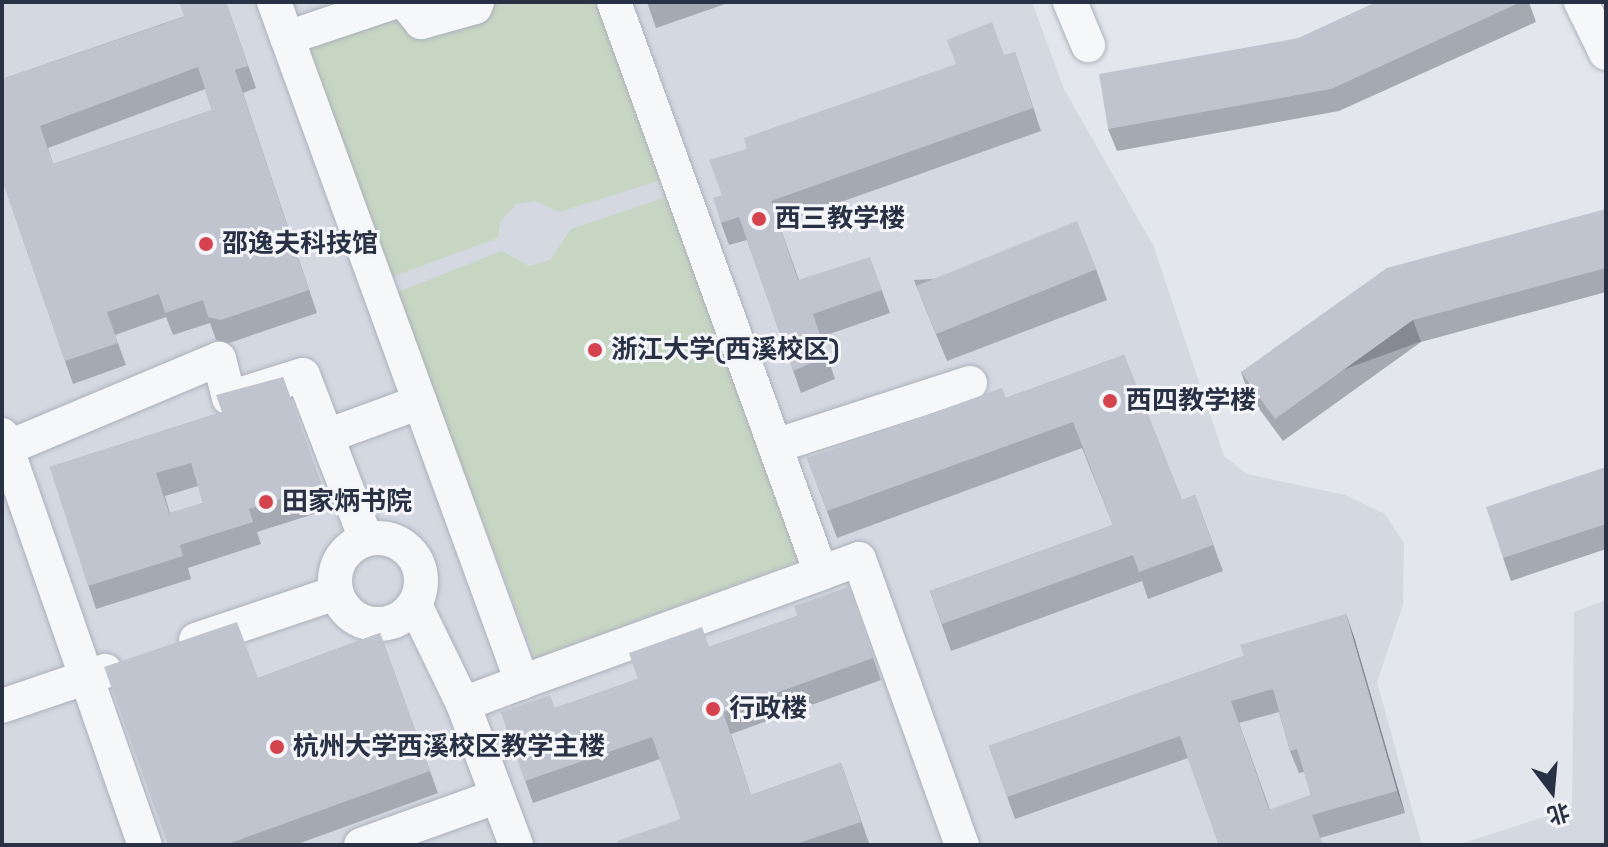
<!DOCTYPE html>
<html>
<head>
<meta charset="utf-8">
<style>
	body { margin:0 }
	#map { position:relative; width:1608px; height:847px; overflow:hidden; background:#e3e6ec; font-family:"Space Grotesk","Noto Sans SC",sans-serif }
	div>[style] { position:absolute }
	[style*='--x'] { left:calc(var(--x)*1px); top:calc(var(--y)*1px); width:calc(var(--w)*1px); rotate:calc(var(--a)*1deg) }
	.built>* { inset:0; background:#d4d8e1 }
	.green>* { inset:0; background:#c7d6c3 }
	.roads { filter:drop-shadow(0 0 2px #abb0ba) drop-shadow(0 0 2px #abb0ba) }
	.minor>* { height:34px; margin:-17px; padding:0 17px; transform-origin:17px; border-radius:17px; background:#f6f7f9 }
	.minor>.ring { margin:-17px; padding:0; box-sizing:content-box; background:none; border:34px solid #f6f7f9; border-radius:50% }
	.wall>* { inset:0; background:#a5a9b2 }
	.shaded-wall>* { inset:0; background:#868991; transform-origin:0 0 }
	.building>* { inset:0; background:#c0c4cf; transform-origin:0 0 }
	.dots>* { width:22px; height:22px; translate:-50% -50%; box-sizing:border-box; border:4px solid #f3f5f9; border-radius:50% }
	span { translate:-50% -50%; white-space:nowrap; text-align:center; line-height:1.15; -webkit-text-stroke:6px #f3f5f9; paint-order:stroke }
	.poi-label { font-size:26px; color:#293145; font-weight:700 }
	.left { translate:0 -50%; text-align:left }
	.frame { position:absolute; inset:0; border:4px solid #293145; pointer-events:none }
	.north { position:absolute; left:1512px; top:751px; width:80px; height:80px; -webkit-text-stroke:6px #f3f5f9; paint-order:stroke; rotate:164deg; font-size:22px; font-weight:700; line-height:32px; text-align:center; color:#293145 }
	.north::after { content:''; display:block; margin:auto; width:28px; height:36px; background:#293145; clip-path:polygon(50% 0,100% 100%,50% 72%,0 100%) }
</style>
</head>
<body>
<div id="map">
	<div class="built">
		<i style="clip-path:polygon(2px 2px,1032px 2px,1064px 89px,1153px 245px,1224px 456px,1247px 474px,1345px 495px,1385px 514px,1404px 543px,1403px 605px,1377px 682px,1422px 845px,2px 845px)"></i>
		<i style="clip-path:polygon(1606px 600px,1606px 845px,1457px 845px,1572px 808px,1574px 612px)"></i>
	</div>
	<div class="green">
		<i style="clip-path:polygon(487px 2px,600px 2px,662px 180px,559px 212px,535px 201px,516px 204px,500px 222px,498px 238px,386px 279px,302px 42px,391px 15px)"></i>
		<i style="clip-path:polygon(669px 196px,801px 560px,535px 658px,395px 293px,502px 251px,529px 266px,550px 260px,571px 229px)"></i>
	</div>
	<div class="roads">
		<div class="minor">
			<i style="--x:274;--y:2;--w:724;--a:69.96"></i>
			<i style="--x:522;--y:682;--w:318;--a:-20"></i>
			<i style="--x:821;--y:573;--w:607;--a:-109.93"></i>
			<i style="--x:405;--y:2;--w:26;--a:51"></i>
			<i style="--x:421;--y:22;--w:56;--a:-15.5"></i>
			<i style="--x:475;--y:7;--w:5;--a:-68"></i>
			<i style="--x:1070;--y:2;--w:47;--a:67.3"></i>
			<i style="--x:1581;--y:2;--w:57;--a:63.9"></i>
			<i style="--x:287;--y:38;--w:113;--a:-18.6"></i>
			<i style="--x:2;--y:435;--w:434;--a:70.8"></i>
			<i style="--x:327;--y:436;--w:99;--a:-20.1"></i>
			<i style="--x:775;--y:446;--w:205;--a:-17.9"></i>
			<i style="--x:7;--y:448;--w:230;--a:-22.8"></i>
			<i style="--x:219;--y:359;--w:40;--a:75.6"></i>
			<i style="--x:229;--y:398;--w:77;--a:-17.3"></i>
			<i style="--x:303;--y:375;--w:176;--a:69"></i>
			<i class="ring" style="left:335px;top:538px;width:52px;height:52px"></i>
			<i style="--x:821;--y:573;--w:40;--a:-20.2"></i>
			<i style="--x:859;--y:559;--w:304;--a:70.2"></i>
			<i style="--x:415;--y:605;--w:110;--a:64.1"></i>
			<i style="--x:463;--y:704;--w:151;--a:69.4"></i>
			<i style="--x:196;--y:640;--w:148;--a:-18.6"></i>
			<i style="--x:463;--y:704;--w:63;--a:-20.4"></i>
			<i style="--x:2;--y:706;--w:109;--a:-18.8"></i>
			<i style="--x:361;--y:845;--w:145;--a:-19.7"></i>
		</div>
	</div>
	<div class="wall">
		<i style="clip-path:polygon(evenodd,226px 2px,256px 88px,243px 93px,317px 313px,229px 343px,216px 340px,210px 323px,173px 335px,166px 317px,115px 335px,126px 365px,73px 384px,2px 179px,2px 79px,226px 2px,205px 89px,212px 110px,53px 164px,48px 148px,205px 89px)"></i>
		<i style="clip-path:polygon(647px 2px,731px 2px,656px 28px)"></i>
		<i style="clip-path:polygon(1377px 2px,1529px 2px,1536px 22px,1339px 111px,1117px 151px,1108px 129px,1299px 38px)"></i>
		<i style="clip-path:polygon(1015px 52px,1041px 131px,779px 224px,799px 280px,878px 280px,890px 313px,821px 337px,835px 379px,801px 393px,747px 240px,729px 245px,721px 223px,722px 195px,747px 149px)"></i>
		<i style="clip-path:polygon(1606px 209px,1606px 292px,1421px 342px,1283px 441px,1249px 395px,1241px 372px)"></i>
		<i style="clip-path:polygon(1096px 269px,1107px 300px,947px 361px,926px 310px,914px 280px)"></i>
		<i style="clip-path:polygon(1124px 355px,1182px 500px,1195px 495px,1223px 571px,1148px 599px,1142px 581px,951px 651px,930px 591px,1113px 525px,1082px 448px,837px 538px,807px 458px,1006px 398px)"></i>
		<i style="clip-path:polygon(evenodd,283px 377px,330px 509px,257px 532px,261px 544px,188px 568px,191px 579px,96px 609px,50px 467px,222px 412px,283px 377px,198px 486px,203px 503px,170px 513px,165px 496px,198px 486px)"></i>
		<i style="clip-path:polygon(1606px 467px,1606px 549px,1511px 581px,1503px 558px)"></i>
		<i style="clip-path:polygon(848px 587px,881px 680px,731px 734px,751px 795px,841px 763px,869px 843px,864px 845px,618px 845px,681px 819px,660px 759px,533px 803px,501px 712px,555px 708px,638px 679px,709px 647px,797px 616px)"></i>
		<i style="clip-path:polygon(evenodd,1346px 614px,1354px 637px,1405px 813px,1320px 838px,1323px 845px,1219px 845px,1188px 758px,1015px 819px,989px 746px,1244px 656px,1346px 614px,1279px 712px,1290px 751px,1299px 773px,1304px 772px,1311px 795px,1270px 810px,1239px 723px,1279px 712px)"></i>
		<i style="clip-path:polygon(380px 633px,438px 793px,295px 845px,168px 845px,258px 678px)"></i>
	</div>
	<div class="shaded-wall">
		<i style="left:1413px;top:320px;width:23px;height:170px;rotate:70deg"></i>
		<i style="clip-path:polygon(1346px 614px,1354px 637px,1405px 813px,1397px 791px)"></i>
	</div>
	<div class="building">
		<i style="clip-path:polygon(evenodd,179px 2px,226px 2px,248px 66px,235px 70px,309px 290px,221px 320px,208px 317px,203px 300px,165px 313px,159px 294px,107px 312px,118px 343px,65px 361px,2px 179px,2px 79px,184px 17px,179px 2px,198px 67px,212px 110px,53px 164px,40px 126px,198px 67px)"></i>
		<i style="clip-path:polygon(1377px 2px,1521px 2px,1331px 89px,1108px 129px,1099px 74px,1299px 38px)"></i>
		<i style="clip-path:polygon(992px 22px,1004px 55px,1015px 52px,1033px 108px,771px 201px,798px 280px,870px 257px,882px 290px,813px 314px,827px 356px,793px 371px,739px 217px,721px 223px,713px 198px,722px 195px,709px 160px,747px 149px,744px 138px,956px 64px,947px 40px)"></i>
		<i style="clip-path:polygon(1606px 209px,1606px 268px,1413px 320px,1275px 419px,1241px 372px,1387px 268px)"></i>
		<i style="left:1077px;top:221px;width:52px;height:173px;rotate:68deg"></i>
		<i style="clip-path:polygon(1124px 355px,1182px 500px,1195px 495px,1213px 545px,1139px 572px,1133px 555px,942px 624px,930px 591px,1113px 525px,1073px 422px,827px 511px,807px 458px,1002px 388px,1006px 398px)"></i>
		<i style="clip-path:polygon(evenodd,283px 377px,322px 486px,249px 509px,253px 522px,180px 545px,183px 556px,88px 586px,50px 467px,222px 412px,216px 395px,283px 377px,191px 463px,203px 503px,169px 513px,156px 473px,191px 463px)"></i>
		<i style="clip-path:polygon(1606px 467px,1606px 524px,1503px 558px,1486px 507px)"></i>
		<i style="clip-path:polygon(848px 587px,873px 658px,723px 712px,751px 795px,841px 763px,861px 822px,796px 844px,797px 845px,618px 845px,617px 841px,681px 819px,652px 737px,525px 781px,501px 712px,550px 695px,555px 708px,638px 679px,629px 653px,702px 627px,709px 647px,797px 616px,794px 606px)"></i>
		<i style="clip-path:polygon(evenodd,1346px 614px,1397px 791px,1312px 815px,1322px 843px,1315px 845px,1219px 845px,1180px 736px,1007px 797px,989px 746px,1244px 656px,1240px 645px,1346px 614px,1273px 689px,1290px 751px,1297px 749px,1311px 795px,1269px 810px,1231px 701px,1273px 689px)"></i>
		<i style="clip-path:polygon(237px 622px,258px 678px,380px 633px,430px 771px,225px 845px,168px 845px,104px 667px)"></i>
	</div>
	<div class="dots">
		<i style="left:759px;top:219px;background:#d5434e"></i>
		<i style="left:206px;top:244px;background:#d5434e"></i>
		<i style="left:595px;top:350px;background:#d5434e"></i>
		<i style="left:1110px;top:401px;background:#d5434e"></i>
		<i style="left:266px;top:502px;background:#d5434e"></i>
		<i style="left:713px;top:709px;background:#d5434e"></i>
		<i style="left:277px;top:747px;background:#d5434e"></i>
	</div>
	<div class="poi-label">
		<span class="left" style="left:775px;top:219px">西三教学楼</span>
		<span class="left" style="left:222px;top:244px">邵逸夫科技馆</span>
		<span class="left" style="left:611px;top:350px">浙江大学(西溪校区)</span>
		<span class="left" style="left:1126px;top:401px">西四教学楼</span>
		<span class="left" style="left:282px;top:502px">田家炳书院</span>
		<span class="left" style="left:729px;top:709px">行政楼</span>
		<span class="left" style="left:293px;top:747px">杭州大学西溪校区教学主楼</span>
	</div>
	<div class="frame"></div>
	<div class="north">北</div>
</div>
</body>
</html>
